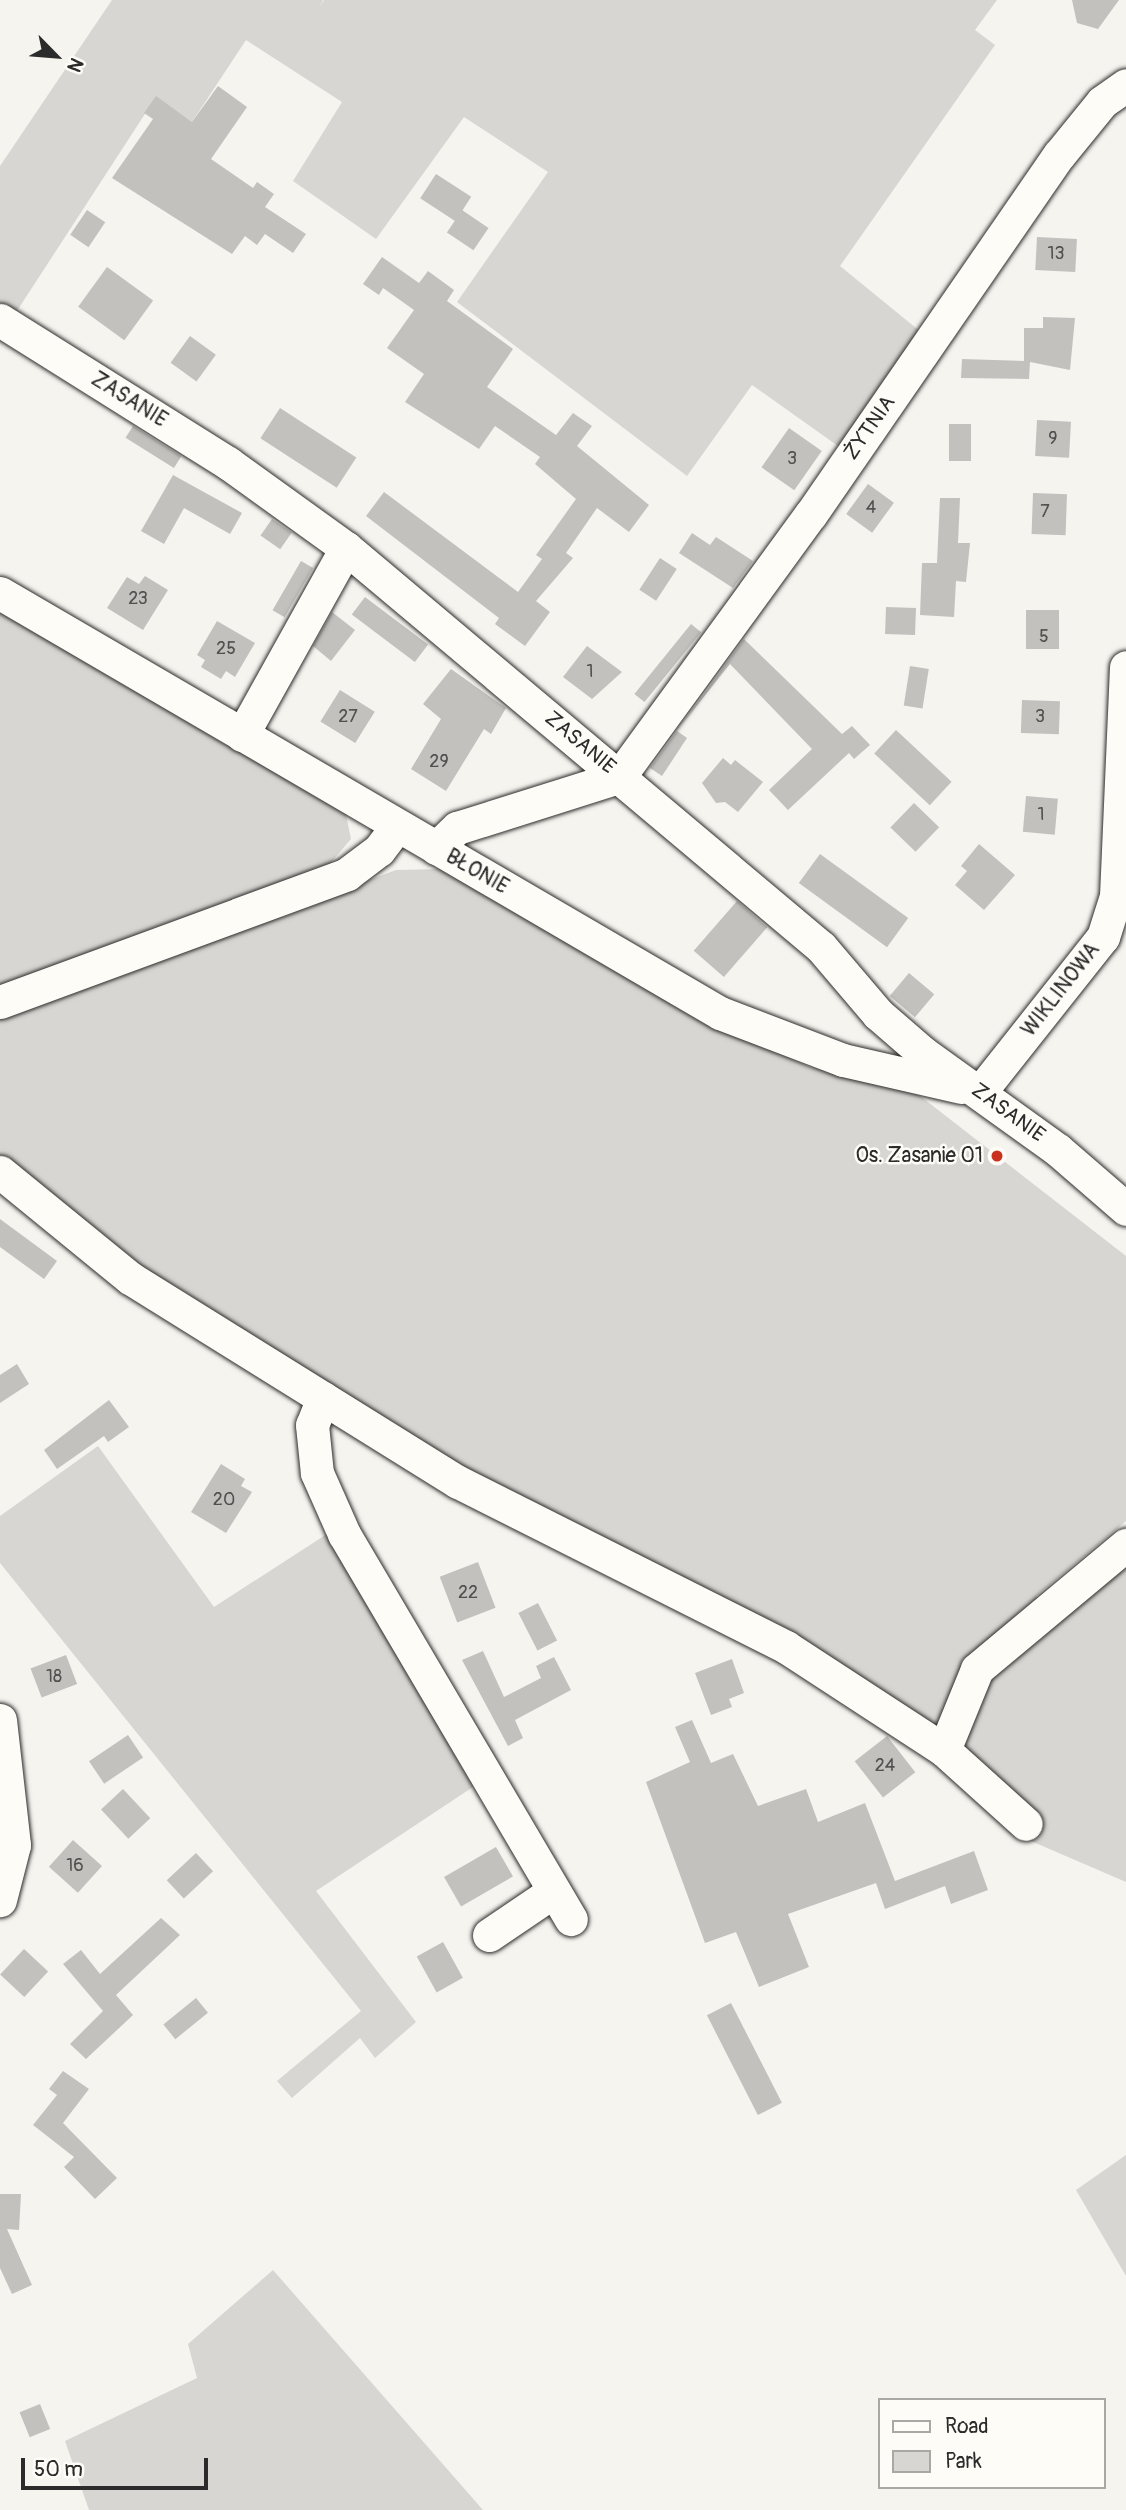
<!DOCTYPE html>
<html>
<head>
<meta charset="utf-8">
<style>
	body { margin:0 }
	#map { position:relative; width:1126px; height:2510px; overflow:hidden; background:#f5f4ef; font-family:Pangolin,sans-serif }
	div>[style] { position:absolute }
	[style*='--x'] { left:calc(var(--x)*1px); top:calc(var(--y)*1px); width:calc(var(--w)*1px); rotate:calc(var(--a)*1deg) }
	.green>* { inset:0; background:#d7d6d2 }
	.building>* { inset:0; background:#c2c1be; transform-origin:0 0 }
	.roads { filter:drop-shadow(0 0 2px #2b2b2b) drop-shadow(0 0 2px #2b2b2b) }
	.minor>* { height:33px; margin:-16.5px; padding:0 16.5px; transform-origin:16.5px; border-radius:16.5px; background:#fdfcf7 }
	.dots>* { width:19px; height:19px; translate:-50% -50%; box-sizing:border-box; border:4px solid #fdfcf7; border-radius:50% }
	span { translate:-50% -50%; white-space:nowrap; text-align:center; line-height:1.15; -webkit-text-stroke:5px #fdfcf7; paint-order:stroke }
	.number-label { font-size:18px; color:#515050 }
	.number-label span { -webkit-text-stroke-width:0 }
	.street-label { font-size:21px; color:#2b2b2b }
	.poi-label { font-size:21px; color:#2b2b2b }
	.right { translate:-100% -50%; text-align:right }
	.legend { position:absolute; left:878px; top:2398px; width:228px; height:91px; box-sizing:border-box; background:#fdfcf7; border:2px solid #a9a8a5; margin:0; padding:9px 12px; list-style:none; font-size:21px; color:#2b2b2b }
	.legend li { display:flex; align-items:center; gap:14px; height:35px }
	.legend b { width:35px; border:2px solid #a9a8a5 }
	.north { position:absolute; left:21px; top:21px; width:70px; height:70px; -webkit-text-stroke:5px #fdfcf7; paint-order:stroke; rotate:115deg; font-size:19px; font-weight:700; line-height:28px; text-align:center; color:#2b2b2b }
	.north::after { content:''; display:block; margin:auto; width:24px; height:32px; background:#2b2b2b; clip-path:polygon(50% 0,100% 100%,50% 72%,0 100%) }
	.scale { position:absolute; left:21px; top:2458px; width:187px; height:32px; box-sizing:border-box; border:4px solid #2b2b2b; border-top:0; padding-left:9px; font-size:21px; line-height:24px; white-space:nowrap; color:#2b2b2b; -webkit-text-stroke:5px #fdfcf7; paint-order:stroke }
</style>
</head>
<body>
<div id="map">
	<div class="green">
		<i style="clip-path:polygon(112px 0,323px 0,320px 6px,324px 0,997px 0,975px 30px,995px 45px,840px 266px,927px 337px,845px 451px,752px 385px,687px 476px,457px 302px,548px 172px,464px 117px,376px 239px,293px 181px,342px 102px,246px 40px,192px 122px,156px 97px,13px 317px,0 310px,0 166px)"></i>
		<i style="clip-path:polygon(0 605px,345px 810px,351px 839px,328px 866px,0 985px)"></i>
		<i style="clip-path:polygon(443px 869px,732px 1032px,809px 1067px,915px 1092px,1126px 1256px,1126px 1521px,1036px 1596px,1052px 1616px,1126px 1555px,1126px 1882px,1017px 1835px,941px 1734px,459px 1473px,163px 1289px,0 1162px,0 1018px,396px 870px)"></i>
		<i style="clip-path:polygon(98px 1446px,214px 1607px,330px 1532px,476px 1785px,316px 1891px,416px 2022px,375px 2058px,360px 2038px,292px 2098px,277px 2081px,361px 2011px,0 1563px,0 1516px)"></i>
		<i style="clip-path:polygon(1126px 2155px,1126px 2276px,1076px 2190px)"></i>
		<i style="clip-path:polygon(273px 2270px,483px 2510px,89px 2510px,65px 2441px,197px 2378px,188px 2344px)"></i>
	</div>
	<div class="building">
		<i style="clip-path:polygon(1072px 0,1119px 0,1098px 29px,1077px 23px)"></i>
		<i style="clip-path:polygon(218px 86px,247px 107px,211px 159px,253px 188px,257px 182px,274px 194px,265px 207px,306px 234px,293px 253px,265px 234px,257px 245px,245px 236px,232px 254px,112px 178px,153px 119px,144px 113px,156px 96px,192px 122px)"></i>
		<i style="left:436px;top:174px;width:42px;height:29px;rotate:33deg"></i>
		<i style="left:87px;top:210px;width:22px;height:30px;rotate:34deg"></i>
		<i style="left:462px;top:210px;width:32px;height:27px;rotate:34deg"></i>
		<i style="left:1037px;top:237px;width:40px;height:33px;rotate:3deg"></i>
		<i style="clip-path:polygon(382px 257px,419px 283px,428px 271px,454px 290px,447px 301px,513px 349px,487px 387px,556px 435px,573px 413px,592px 426px,577px 446px,649px 505px,629px 532px,597px 508px,566px 553px,573px 558px,536px 601px,550px 612px,525px 646px,495px 624px,499px 618px,366px 516px,384px 492px,518px 592px,542px 559px,536px 555px,576px 499px,535px 464px,540px 457px,495px 426px,479px 449px,405px 402px,424px 374px,387px 348px,414px 310px,383px 288px,379px 295px,363px 284px)"></i>
		<i style="left:107px;top:267px;width:57px;height:49px;rotate:36deg"></i>
		<i style="clip-path:polygon(1043px 317px,1075px 318px,1070px 370px,1030px 362px,1029px 379px,961px 378px,962px 359px,1024px 361px,1024px 328px,1043px 328px)"></i>
		<i style="left:190px;top:336px;width:32px;height:33px;rotate:36deg"></i>
		<i style="left:280px;top:408px;width:91px;height:36px;rotate:33deg"></i>
		<i style="left:1037px;top:420px;width:34px;height:36px;rotate:3deg"></i>
		<i style="left:949px;top:424px;width:22px;height:37px"></i>
		<i style="left:133px;top:426px;width:57px;height:14px;rotate:32deg"></i>
		<i style="left:789px;top:428px;width:40px;height:48px;rotate:35deg"></i>
		<i style="clip-path:polygon(173px 475px,242px 513px,230px 534px,184px 508px,164px 544px,141px 531px)"></i>
		<i style="left:868px;top:484px;width:32px;height:37px;rotate:36deg"></i>
		<i style="left:1033px;top:493px;width:34px;height:41px;rotate:2deg"></i>
		<i style="clip-path:polygon(940px 498px,960px 498px,958px 543px,970px 543px,966px 582px,956px 581px,954px 617px,920px 615px,922px 563px,937px 563px)"></i>
		<i style="left:272px;top:519px;width:24px;height:20px;rotate:35deg"></i>
		<i style="clip-path:polygon(692px 533px,710px 545px,716px 537px,753px 561px,733px 588px,679px 553px)"></i>
		<i style="left:660px;top:558px;width:20px;height:38px;rotate:33deg"></i>
		<i style="left:301px;top:561px;width:14px;height:57px;rotate:30deg"></i>
		<i style="clip-path:polygon(145px 576px,168px 590px,143px 630px,107px 608px,127px 577px,139px 584px)"></i>
		<i style="left:365px;top:597px;width:79px;height:22px;rotate:37deg"></i>
		<i style="left:886px;top:607px;width:30px;height:27px;rotate:2deg"></i>
		<i style="left:1026px;top:610px;width:33px;height:39px"></i>
		<i style="clip-path:polygon(332px 612px,355px 630px,331px 661px,313px 646px)"></i>
		<i style="clip-path:polygon(217px 621px,255px 643px,235px 677px,226px 671px,221px 679px,201px 667px,205px 660px,197px 655px)"></i>
		<i style="left:691px;top:624px;width:13px;height:90px;rotate:39deg"></i>
		<i style="clip-path:polygon(744px 639px,842px 734px,852px 726px,870px 745px,854px 759px,849px 753px,788px 810px,769px 790px,812px 749px,730px 664px,680px 727px)"></i>
		<i style="clip-path:polygon(587px 646px,622px 672px,592px 699px,563px 677px)"></i>
		<i style="left:910px;top:666px;width:19px;height:40px;rotate:9deg"></i>
		<i style="clip-path:polygon(451px 669px,506px 708px,491px 734px,484px 729px,446px 791px,411px 769px,441px 719px,423px 704px)"></i>
		<i style="left:340px;top:690px;width:41px;height:37px;rotate:32deg"></i>
		<i style="left:1022px;top:700px;width:38px;height:33px;rotate:2deg"></i>
		<i style="left:896px;top:730px;width:76px;height:32px;rotate:43deg"></i>
		<i style="clip-path:polygon(677px 731px,687px 738px,662px 776px,650px 768px)"></i>
		<i style="clip-path:polygon(723px 758px,731px 765px,735px 760px,763px 782px,738px 812px,725px 802px,716px 803px,702px 783px)"></i>
		<i style="left:1026px;top:796px;width:32px;height:36px;rotate:5deg"></i>
		<i style="left:914px;top:803px;width:35px;height:34px;rotate:44deg"></i>
		<i style="clip-path:polygon(979px 844px,1015px 875px,984px 910px,955px 885px,967px 871px,961px 866px)"></i>
		<i style="left:820px;top:854px;width:109px;height:36px;rotate:36deg"></i>
		<i style="left:737px;top:901px;width:40px;height:66px;rotate:41deg"></i>
		<i style="left:909px;top:973px;width:33px;height:30px;rotate:40deg"></i>
		<i style="clip-path:polygon(0 1219px,57px 1261px,44px 1279px,0 1247px)"></i>
		<i style="clip-path:polygon(17px 1364px,29px 1384px,0 1403px,0 1375px)"></i>
		<i style="clip-path:polygon(109px 1400px,129px 1427px,108px 1442px,104px 1436px,57px 1469px,44px 1450px)"></i>
		<i style="clip-path:polygon(221px 1464px,245px 1479px,241px 1486px,252px 1492px,226px 1533px,191px 1512px)"></i>
		<i style="left:478px;top:1562px;width:49px;height:41px;rotate:69deg"></i>
		<i style="left:538px;top:1603px;width:42px;height:22px;rotate:63deg"></i>
		<i style="clip-path:polygon(483px 1651px,504px 1697px,541px 1678px,536px 1666px,554px 1657px,571px 1690px,515px 1720px,523px 1738px,508px 1746px,462px 1660px)"></i>
		<i style="left:66px;top:1655px;width:31px;height:38px;rotate:69deg"></i>
		<i style="clip-path:polygon(732px 1659px,744px 1693px,729px 1699px,732px 1707px,711px 1715px,695px 1673px)"></i>
		<i style="clip-path:polygon(692px 1720px,711px 1763px,733px 1754px,758px 1806px,806px 1789px,818px 1822px,865px 1803px,895px 1881px,974px 1851px,988px 1890px,951px 1904px,945px 1886px,885px 1909px,876px 1883px,788px 1914px,809px 1967px,759px 1987px,736px 1932px,705px 1943px,646px 1782px,690px 1762px,675px 1727px)"></i>
		<i style="left:128px;top:1735px;width:27px;height:47px;rotate:56deg"></i>
		<i style="left:887px;top:1736px;width:46px;height:41px;rotate:52deg"></i>
		<i style="left:123px;top:1789px;width:40px;height:30px;rotate:47deg"></i>
		<i style="left:73px;top:1840px;width:39px;height:36px;rotate:42deg"></i>
		<i style="left:496px;top:1847px;width:34px;height:60px;rotate:60deg"></i>
		<i style="left:196px;top:1853px;width:25px;height:40px;rotate:47deg"></i>
		<i style="clip-path:polygon(161px 1918px,180px 1935px,116px 1995px,133px 2015px,86px 2059px,70px 2044px,103px 2011px,63px 1964px,81px 1950px,100px 1974px)"></i>
		<i style="left:443px;top:1942px;width:41px;height:30px;rotate:61deg"></i>
		<i style="left:24px;top:1949px;width:33px;height:35px;rotate:43deg"></i>
		<i style="left:196px;top:1998px;width:19px;height:42px;rotate:51deg"></i>
		<i style="left:731px;top:2003px;width:112px;height:27px;rotate:63deg"></i>
		<i style="clip-path:polygon(63px 2071px,89px 2089px,63px 2123px,117px 2178px,95px 2199px,64px 2167px,74px 2157px,33px 2125px,57px 2095px,49px 2089px)"></i>
		<i style="clip-path:polygon(0 2194px,21px 2194px,19px 2230px,7px 2229px,32px 2285px,12px 2294px,0 2268px)"></i>
		<i style="left:40px;top:2404px;width:27px;height:22px;rotate:68deg"></i>
	</div>
	<div class="roads">
		<div class="minor">
			<i style="--x:0;--y:320;--w:269;--a:32.1"></i>
			<i style="--x:228;--y:463;--w:145;--a:35.8"></i>
			<i style="--x:346;--y:548;--w:620;--a:40.03"></i>
			<i style="--x:821;--y:947;--w:88;--a:49.6"></i>
			<i style="--x:878;--y:1014;--w:60;--a:40.9"></i>
			<i style="--x:923;--y:1053;--w:166;--a:35.7"></i>
			<i style="--x:1058;--y:1150;--w:90;--a:40.9"></i>
			<i style="--x:0;--y:593;--w:834;--a:30.26"></i>
			<i style="--x:720;--y:1013;--w:132;--a:20.9"></i>
			<i style="--x:843;--y:1060;--w:121;--a:12.9"></i>
			<i style="--x:242;--y:735;--w:214;--a:-60.9"></i>
			<i style="--x:436;--y:848;--w:29;--a:-44"></i>
			<i style="--x:457;--y:828;--w:170;--a:-17.5"></i>
			<i style="--x:619;--y:777;--w:326;--a:-53.9"></i>
			<i style="--x:811;--y:514;--w:436;--a:-55.4"></i>
			<i style="--x:1059;--y:155;--w:68;--a:-50.9"></i>
			<i style="--x:1102;--y:102;--w:29;--a:-35"></i>
			<i style="--x:0;--y:1002;--w:370;--a:-20.2"></i>
			<i style="--x:347;--y:874;--w:40;--a:-37"></i>
			<i style="--x:379;--y:850;--w:30;--a:-53"></i>
			<i style="--x:980;--y:1092;--w:198;--a:-51.6"></i>
			<i style="--x:1103;--y:937;--w:43;--a:-72.4"></i>
			<i style="--x:1116;--y:896;--w:229;--a:-87.5"></i>
			<i style="--x:0;--y:1172;--w:168;--a:39.2"></i>
			<i style="--x:130;--y:1278;--w:386;--a:31.9"></i>
			<i style="--x:458;--y:1482;--w:367;--a:26.7"></i>
			<i style="--x:786;--y:1647;--w:189;--a:33.1"></i>
			<i style="--x:944;--y:1750;--w:87;--a:-67.8"></i>
			<i style="--x:977;--y:1669;--w:194;--a:-39.8"></i>
			<i style="--x:323;--y:1398;--w:29;--a:112"></i>
			<i style="--x:312;--y:1425;--w:48;--a:84.1"></i>
			<i style="--x:317;--y:1473;--w:67;--a:66.1"></i>
			<i style="--x:344;--y:1534;--w:447;--a:59.5"></i>
			<i style="--x:0;--y:1720;--w:126;--a:83.6"></i>
			<i style="--x:14;--y:1845;--w:57;--a:104.3"></i>
			<i style="--x:944;--y:1750;--w:110;--a:42.1"></i>
			<i style="--x:489;--y:1935;--w:78;--a:-34.1"></i>
		</div>
	</div>
	<div class="dots">
		<i style="left:997px;top:1156px;background:#c8321e"></i>
	</div>
	<div class="number-label">
		<span style="left:1056px;top:254px">13</span>
		<span style="left:1053px;top:439px">9</span>
		<span style="left:792px;top:459px">3</span>
		<span style="left:871px;top:508px">4</span>
		<span style="left:1045px;top:512px">7</span>
		<span style="left:138px;top:599px">23</span>
		<span style="left:1044px;top:637px">5</span>
		<span style="left:226px;top:649px">25</span>
		<span style="left:590px;top:672px">1</span>
		<span style="left:348px;top:717px">27</span>
		<span style="left:1040px;top:717px">3</span>
		<span style="left:439px;top:762px">29</span>
		<span style="left:1041px;top:815px">1</span>
		<span style="left:224px;top:1500px">20</span>
		<span style="left:468px;top:1593px">22</span>
		<span style="left:54px;top:1677px">18</span>
		<span style="left:885px;top:1766px">24</span>
		<span style="left:75px;top:1866px">16</span>
	</div>
	<div class="street-label">
		<span style="left:129px;top:400px;rotate:32deg">ZASANIE</span>
		<span style="left:870px;top:428px;rotate:-55deg">ŻYTNIA</span>
		<span style="left:580px;top:743px;rotate:40deg">ZASANIE</span>
		<span style="left:477px;top:872px;rotate:30deg">BŁONIE</span>
		<span style="left:1061px;top:990px;rotate:-52deg">WIKLINOWA</span>
		<span style="left:1008px;top:1113px;rotate:36deg">ZASANIE</span>
	</div>
	<div class="poi-label">
		<span class="right" style="left:983px;top:1156px">Os. Zasanie 01</span>
	</div>
	<ul class="legend">
	<li><b style="height:9px;background:#fdfcf7"></b>Road</li>
	<li><b style="height:19px;background:#d7d6d2"></b>Park</li>
	</ul>
	<div class="north">N</div>
	<div class="scale">50 m</div>
</div>
</body>
</html>
